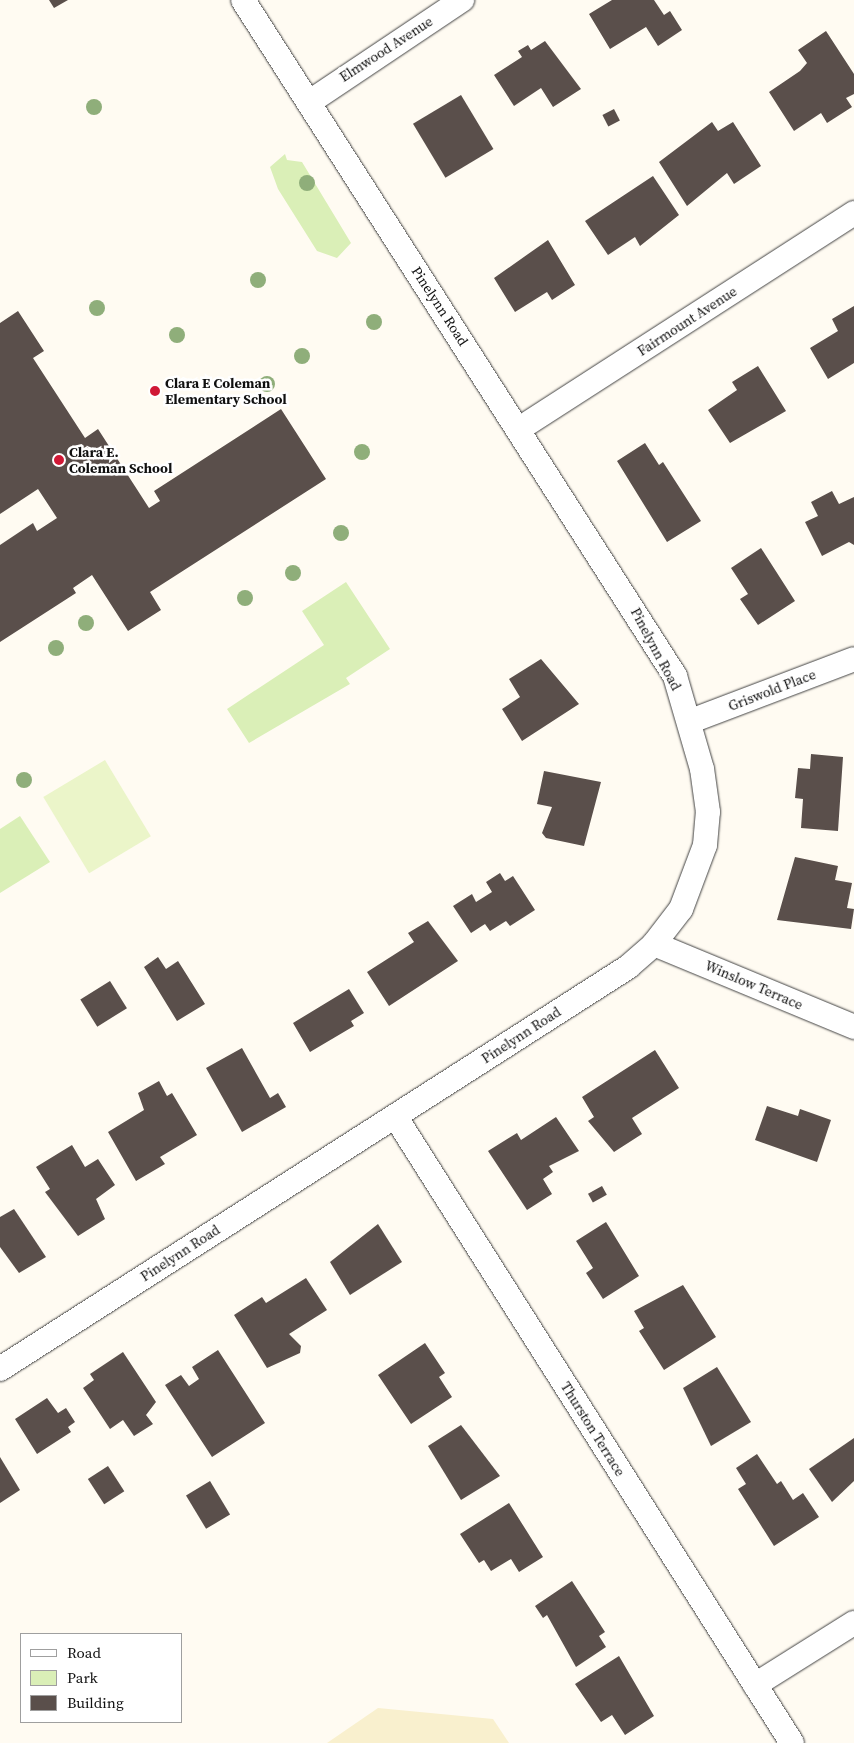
<!DOCTYPE html>
<html>
<head>
<meta charset="utf-8">
<style>
	body { margin:0 }
	#map { position:relative; width:854px; height:1743px; overflow:hidden; background:#fffbf2; font-family:"Source Serif 4",serif }
	div>[style] { position:absolute }
	[style*='--x'] { left:calc(var(--x)*1px); top:calc(var(--y)*1px); width:calc(var(--w)*1px); rotate:calc(var(--a)*1deg) }
	.farmland>* { inset:0; background:#f9f0ce }
	.green>* { inset:0; background:#daefb7 }
	.pitch>* { inset:0; background:#ebf5c9; transform-origin:0 0 }
	.building>* { inset:0; background:#5a4f4b; transform-origin:0 0 }
	.roads { filter:drop-shadow(0 0 1px #434343) drop-shadow(0 0 1px #434343) }
	.street>* { height:24px; margin:-12px; padding:0 12px; transform-origin:12px; border-radius:12px; background:#fff }
	.trees>* { width:16px; height:16px; margin:-8px; border-radius:50%; background:#8fae7a }
	.dots>* { width:14px; height:14px; translate:-50% -50%; box-sizing:border-box; border:2px solid #fff; border-radius:50% }
	span { translate:-50% -50%; white-space:nowrap; text-align:center; line-height:1.15; -webkit-text-stroke:5px #fff; paint-order:stroke }
	.street-label { font-size:14px; color:#101010 }
	.poi-label { font-size:14px; color:#101010; font-weight:700 }
	.left { translate:0 -50%; text-align:left }
	.legend { position:absolute; left:20px; top:1633px; width:162px; height:90px; box-sizing:border-box; background:#fff; border:1px solid #9f9f9f; margin:0; padding:6px 9px; list-style:none; font-size:15px; color:#101010 }
	.legend li { display:flex; align-items:center; gap:10px; height:25px }
	.legend b { width:25px; border:1px solid #9f9f9f }
</style>
</head>
<body>
<div id="map">
	<div class="farmland">
		<i style="clip-path:polygon(378px 1708px,493px 1719px,509px 1743px,327px 1743px)"></i>
	</div>
	<div class="green">
		<i style="clip-path:polygon(285px 154px,287px 160px,302px 162px,351px 243px,337px 258px,317px 251px,278px 189px,270px 167px)"></i>
		<i style="clip-path:polygon(346px 582px,390px 649px,346px 678px,350px 684px,249px 743px,227px 709px,324px 645px,302px 611px)"></i>
		<i style="clip-path:polygon(20px 816px,50px 862px,0 893px,0 829px)"></i>
	</div>
	<div class="pitch">
		<i style="left:105px;top:760px;width:89px;height:72px;rotate:59deg"></i>
	</div>
	<div class="building">
		<i style="clip-path:polygon(49px 0,68px 0,54px 8px)"></i>
		<i style="clip-path:polygon(612px 0,654px 0,664px 15px,670px 11px,682px 30px,658px 46px,646px 27px,610px 49px,589px 14px)"></i>
		<i style="clip-path:polygon(826px 31px,854px 74px,854px 94px,846px 98px,852px 107px,827px 123px,821px 113px,794px 131px,769px 92px,800px 71px,807px 63px,798px 50px)"></i>
		<i style="clip-path:polygon(545px 41px,581px 89px,553px 107px,541px 88px,514px 106px,494px 75px,522px 57px,518px 51px,528px 45px,531px 50px)"></i>
		<i style="left:461px;top:95px;width:63px;height:56px;rotate:59deg"></i>
		<i style="left:614px;top:109px;width:13px;height:13px;rotate:63deg"></i>
		<i style="clip-path:polygon(712px 122px,718px 131px,733px 122px,761px 166px,734px 184px,727px 173px,687px 206px,659px 162px)"></i>
		<i style="clip-path:polygon(653px 176px,679px 215px,640px 246px,635px 237px,608px 255px,585px 221px)"></i>
		<i style="clip-path:polygon(548px 240px,575px 285px,552px 300px,547px 292px,515px 312px,494px 278px)"></i>
		<i style="clip-path:polygon(854px 306px,854px 363px,828px 379px,810px 348px,838px 331px,832px 319px)"></i>
		<i style="clip-path:polygon(18px 311px,44px 351px,33px 358px,85px 438px,98px 429px,149px 508px,160px 501px,154px 491px,281px 409px,326px 479px,150px 592px,161px 610px,128px 631px,92px 575px,73px 588px,76px 593px,0 642px,0 545px,33px 523px,37px 531px,57px 518px,38px 489px,0 514px,0 323px)"></i>
		<i style="clip-path:polygon(758px 366px,786px 411px,730px 443px,708px 410px,737px 390px,732px 382px)"></i>
		<i style="clip-path:polygon(645px 443px,659px 465px,663px 462px,701px 521px,667px 542px,617px 461px)"></i>
		<i style="clip-path:polygon(832px 491px,839px 504px,854px 497px,854px 545px,849px 542px,822px 556px,805px 522px,818px 516px,811px 502px)"></i>
		<i style="clip-path:polygon(761px 548px,795px 601px,758px 625px,740px 599px,748px 594px,731px 568px)"></i>
		<i style="clip-path:polygon(541px 659px,579px 704px,522px 741px,502px 709px,520px 697px,509px 679px)"></i>
		<i style="clip-path:polygon(811px 754px,843px 757px,838px 831px,801px 828px,803px 799px,795px 798px,798px 768px,810px 769px)"></i>
		<i style="clip-path:polygon(544px 771px,601px 782px,584px 846px,546px 838px,542px 833px,552px 807px,537px 804px)"></i>
		<i style="clip-path:polygon(795px 857px,838px 866px,835px 880px,852px 883px,847px 908px,854px 909px,851px 929px,777px 920px)"></i>
		<i style="clip-path:polygon(500px 873px,505px 881px,513px 876px,535px 910px,510px 926px,506px 921px,490px 931px,485px 924px,471px 933px,453px 906px,472px 894px,476px 902px,492px 892px,486px 882px)"></i>
		<i style="clip-path:polygon(428px 921px,458px 961px,389px 1006px,367px 972px,414px 942px,408px 933px)"></i>
		<i style="clip-path:polygon(158px 957px,166px 969px,178px 961px,205px 1004px,177px 1021px,144px 967px)"></i>
		<i style="left:110px;top:981px;width:32px;height:35px;rotate:58deg"></i>
		<i style="clip-path:polygon(349px 989px,364px 1013px,351px 1021px,354px 1026px,310px 1052px,293px 1023px)"></i>
		<i style="clip-path:polygon(242px 1048px,270px 1098px,278px 1093px,286px 1107px,242px 1132px,206px 1068px)"></i>
		<i style="clip-path:polygon(655px 1050px,679px 1088px,632px 1118px,642px 1134px,614px 1152px,588px 1121px,594px 1117px,582px 1097px)"></i>
		<i style="clip-path:polygon(159px 1081px,167px 1096px,172px 1093px,197px 1135px,160px 1157px,165px 1164px,136px 1181px,108px 1132px,144px 1110px,138px 1093px)"></i>
		<i style="clip-path:polygon(767px 1106px,798px 1116px,800px 1109px,831px 1120px,817px 1162px,755px 1140px)"></i>
		<i style="clip-path:polygon(556px 1117px,579px 1151px,549px 1166px,553px 1172px,543px 1179px,552px 1194px,527px 1210px,488px 1151px,517px 1133px,521px 1140px)"></i>
		<i style="clip-path:polygon(72px 1145px,85px 1167px,98px 1159px,115px 1185px,96px 1199px,105px 1219px,78px 1236px,45px 1192px,50px 1189px,36px 1167px)"></i>
		<i style="left:602px;top:1186px;width:10px;height:16px;rotate:61deg"></i>
		<i style="clip-path:polygon(14px 1209px,46px 1257px,19px 1273px,0 1247px,0 1217px)"></i>
		<i style="clip-path:polygon(606px 1222px,639px 1276px,603px 1299px,586px 1273px,593px 1268px,576px 1241px)"></i>
		<i style="clip-path:polygon(378px 1224px,402px 1262px,350px 1295px,330px 1262px)"></i>
		<i style="clip-path:polygon(306px 1278px,327px 1310px,289px 1334px,301px 1346px,300px 1353px,267px 1368px,234px 1315px,262px 1297px,266px 1303px)"></i>
		<i style="clip-path:polygon(683px 1285px,716px 1337px,664px 1370px,639px 1331px,644px 1328px,634px 1311px)"></i>
		<i style="clip-path:polygon(425px 1343px,445px 1373px,439px 1377px,452px 1397px,411px 1424px,378px 1375px)"></i>
		<i style="clip-path:polygon(218px 1350px,265px 1423px,212px 1457px,165px 1385px,181px 1375px,189px 1386px,199px 1379px,192px 1367px)"></i>
		<i style="clip-path:polygon(123px 1352px,156px 1402px,146px 1415px,153px 1424px,134px 1436px,123px 1420px,110px 1429px,83px 1388px,94px 1380px,90px 1374px)"></i>
		<i style="clip-path:polygon(717px 1367px,751px 1422px,711px 1446px,683px 1388px)"></i>
		<i style="clip-path:polygon(47px 1398px,58px 1413px,66px 1408px,75px 1422px,68px 1427px,71px 1432px,37px 1454px,15px 1419px)"></i>
		<i style="clip-path:polygon(461px 1425px,500px 1476px,461px 1500px,428px 1446px)"></i>
		<i style="clip-path:polygon(854px 1438px,854px 1481px,832px 1502px,809px 1469px)"></i>
		<i style="clip-path:polygon(757px 1454px,777px 1484px,781px 1481px,793px 1500px,803px 1493px,819px 1517px,774px 1546px,738px 1489px,746px 1484px,736px 1468px)"></i>
		<i style="clip-path:polygon(0 1457px,20px 1490px,0 1503px)"></i>
		<i style="left:108px;top:1466px;width:30px;height:24px;rotate:57deg"></i>
		<i style="left:210px;top:1481px;width:39px;height:28px;rotate:59deg"></i>
		<i style="clip-path:polygon(509px 1503px,543px 1557px,519px 1572px,511px 1559px,491px 1571px,484px 1560px,479px 1563px,460px 1534px)"></i>
		<i style="clip-path:polygon(572px 1581px,605px 1632px,599px 1636px,606px 1647px,576px 1667px,547px 1615px,543px 1618px,535px 1606px)"></i>
		<i style="clip-path:polygon(619px 1656px,654px 1716px,625px 1735px,612px 1715px,601px 1722px,575px 1684px)"></i>
	</div>
	<div class="roads">
		<div class="street">
			<i style="--x:311;--y:101;--w:182;--a:-33.8"></i>
			<i style="--x:519;--y:429;--w:399;--a:-32.8"></i>
			<i style="--x:691;--y:721;--w:174;--a:-20.8"></i>
			<i style="--x:654;--y:944;--w:217;--a:22.5"></i>
			<i style="--x:395;--y:1116;--w:742;--a:57.66"></i>
			<i style="--x:0;--y:1369;--w:746;--a:-32.62"></i>
			<i style="--x:628;--y:967;--w:35;--a:-41"></i>
			<i style="--x:654;--y:944;--w:44;--a:-52.4"></i>
			<i style="--x:681;--y:909;--w:68;--a:-69.4"></i>
			<i style="--x:705;--y:845;--w:33;--a:-85"></i>
			<i style="--x:708;--y:812;--w:43;--a:-97.9"></i>
			<i style="--x:702;--y:769;--w:97;--a:-106.2"></i>
			<i style="--x:675;--y:676;--w:802;--a:-122.58"></i>
			<i style="--x:755;--y:1685;--w:117;--a:-32.1"></i>
		</div>
	</div>
	<div class="trees">
		<i style="left:94px;top:107px"></i>
		<i style="left:307px;top:183px"></i>
		<i style="left:258px;top:280px"></i>
		<i style="left:97px;top:308px"></i>
		<i style="left:374px;top:322px"></i>
		<i style="left:177px;top:335px"></i>
		<i style="left:302px;top:356px"></i>
		<i style="left:267px;top:384px"></i>
		<i style="left:362px;top:452px"></i>
		<i style="left:341px;top:533px"></i>
		<i style="left:293px;top:573px"></i>
		<i style="left:245px;top:598px"></i>
		<i style="left:86px;top:623px"></i>
		<i style="left:56px;top:648px"></i>
		<i style="left:24px;top:780px"></i>
	</div>
	<div class="dots">
		<i style="left:155px;top:391px;background:#d01835"></i>
		<i style="left:59px;top:460px;background:#d01835"></i>
	</div>
	<div class="street-label">
		<span style="left:386px;top:49px;rotate:-33deg">Elmwood Avenue</span>
		<span style="left:440px;top:306px;rotate:57deg">Pinelynn Road</span>
		<span style="left:687px;top:321px;rotate:-33deg">Fairmount Avenue</span>
		<span style="left:656px;top:649px;rotate:62deg">Pinelynn Road</span>
		<span style="left:772px;top:690px;rotate:-21deg">Griswold Place</span>
		<span style="left:754px;top:985px;rotate:23deg">Winslow Terrace</span>
		<span style="left:521px;top:1035px;rotate:-33deg">Pinelynn Road</span>
		<span style="left:180px;top:1253px;rotate:-33deg">Pinelynn Road</span>
		<span style="left:593px;top:1429px;rotate:58deg">Thurston Terrace</span>
	</div>
	<div class="poi-label">
		<span class="left" style="left:165px;top:391px">Clara E Coleman<br>Elementary School</span>
		<span class="left" style="left:69px;top:460px">Clara E.<br>Coleman School</span>
	</div>
	<ul class="legend">
	<li><b style="height:6px;background:#fff"></b>Road</li>
	<li><b style="height:14px;background:#daefb7"></b>Park</li>
	<li><b style="height:14px;background:#5a4f4b"></b>Building</li>
	</ul>
</div>
</body>
</html>
